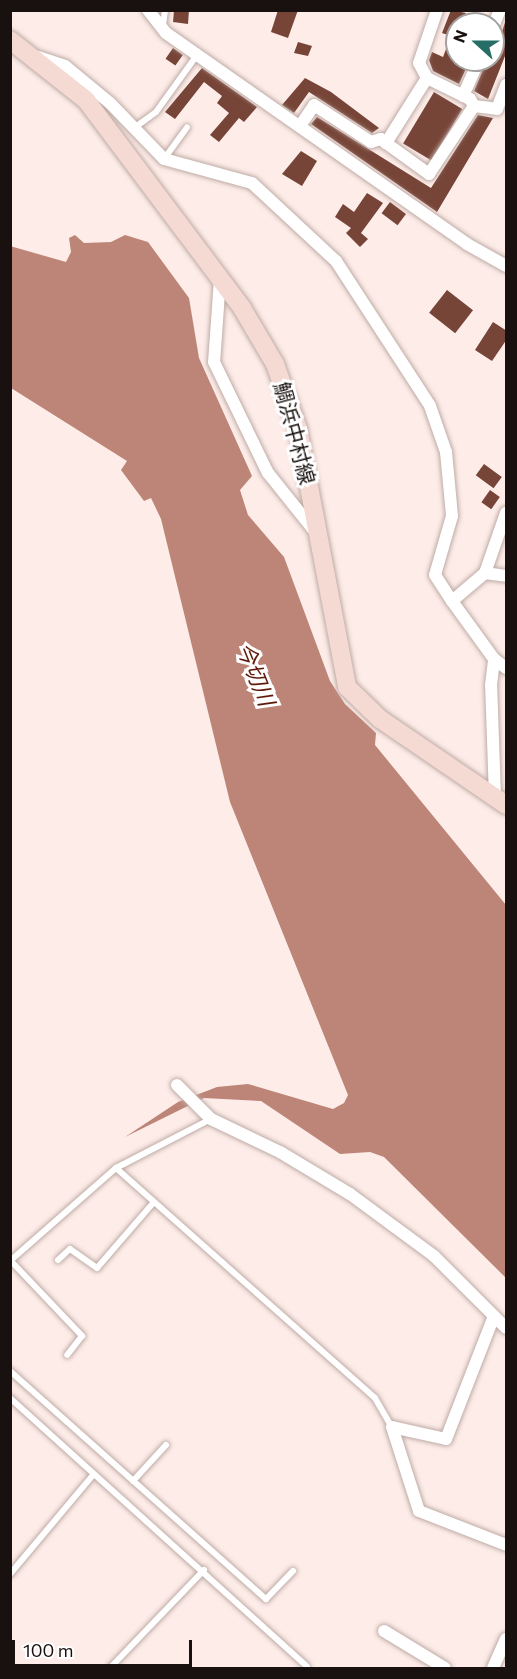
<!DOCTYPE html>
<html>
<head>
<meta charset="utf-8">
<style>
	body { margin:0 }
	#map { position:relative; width:517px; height:1679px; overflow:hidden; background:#fdece8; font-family:Commissioner,"Noto Sans JP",sans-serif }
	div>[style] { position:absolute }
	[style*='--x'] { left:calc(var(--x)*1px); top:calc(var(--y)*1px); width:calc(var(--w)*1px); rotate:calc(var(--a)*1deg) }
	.water>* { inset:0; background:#bd8577 }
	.building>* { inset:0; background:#774538; transform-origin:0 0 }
	.roads { filter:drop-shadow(0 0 2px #bfaba6) drop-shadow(0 0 2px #bfaba6) }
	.lane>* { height:6px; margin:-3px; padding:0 3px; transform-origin:3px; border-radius:3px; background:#fff }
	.street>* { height:12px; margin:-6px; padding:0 6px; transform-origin:6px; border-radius:6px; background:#fff }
	.secondary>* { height:18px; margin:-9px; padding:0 9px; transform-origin:9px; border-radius:9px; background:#f5d9d3 }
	span { translate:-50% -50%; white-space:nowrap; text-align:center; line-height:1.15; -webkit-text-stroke:6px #fff; paint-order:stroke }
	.street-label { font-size:21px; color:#18110f }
	.water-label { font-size:22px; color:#5f1a09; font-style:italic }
	.frame { position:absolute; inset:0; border:12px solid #18110f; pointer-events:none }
	.north { position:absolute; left:445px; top:12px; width:60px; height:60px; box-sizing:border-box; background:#fff; border:2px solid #a3a09f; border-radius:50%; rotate:291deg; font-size:16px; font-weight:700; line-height:24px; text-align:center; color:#18110f }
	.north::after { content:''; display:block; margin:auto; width:21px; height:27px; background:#256d65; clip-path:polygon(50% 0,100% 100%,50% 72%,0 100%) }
	.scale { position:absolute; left:12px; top:1640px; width:180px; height:27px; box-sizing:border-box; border:3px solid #18110f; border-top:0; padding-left:8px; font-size:18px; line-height:21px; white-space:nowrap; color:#18110f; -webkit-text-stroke:4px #fff; paint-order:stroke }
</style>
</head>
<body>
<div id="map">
	<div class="water">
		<i style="clip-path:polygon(75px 235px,84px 243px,111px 242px,125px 235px,148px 242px,189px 298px,199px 358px,252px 476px,240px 490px,248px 515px,284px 557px,330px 681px,345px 704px,376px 733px,375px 745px,506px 905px,506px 1278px,384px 1157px,370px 1152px,340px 1154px,261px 1101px,204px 1098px,125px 1137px,178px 1102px,217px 1087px,248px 1084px,333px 1109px,344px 1103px,348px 1095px,230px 802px,161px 519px,151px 498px,144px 501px,121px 470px,127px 461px,11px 388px,10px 246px,66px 262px,71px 252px,69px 238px)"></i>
	</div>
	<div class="building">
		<i style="clip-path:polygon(174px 10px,189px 10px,188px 24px,173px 22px)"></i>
		<i style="clip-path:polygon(278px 10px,298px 10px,288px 38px,271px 32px)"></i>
		<i style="clip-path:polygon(451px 10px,466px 13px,457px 24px,457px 60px,470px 60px,459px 84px,433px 71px,429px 60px,432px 52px,443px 57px,451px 36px,442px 33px)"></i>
		<i style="clip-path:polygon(507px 16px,507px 51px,488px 99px,474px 91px,487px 60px,493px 60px)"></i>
		<i style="clip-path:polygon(298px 42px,312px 46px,308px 56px,294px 53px)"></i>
		<i style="left:173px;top:48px;width:12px;height:13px;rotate:35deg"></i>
		<i style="clip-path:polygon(202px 68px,257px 107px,244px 122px,239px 118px,219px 142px,210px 135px,229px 113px,217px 103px,222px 96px,204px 82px,175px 119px,165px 112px)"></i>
		<i style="clip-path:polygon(305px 78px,331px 92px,379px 128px,372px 133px,309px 92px,294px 113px,282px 105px)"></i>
		<i style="left:434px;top:92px;width:33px;height:60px;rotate:31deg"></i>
		<i style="clip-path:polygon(478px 115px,493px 118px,437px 212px,311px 124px,317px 117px,431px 188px)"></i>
		<i style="clip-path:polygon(301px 151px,317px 161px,302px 186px,282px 174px)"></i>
		<i style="clip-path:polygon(367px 193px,383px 203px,361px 233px,368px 239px,360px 247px,346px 233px,351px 228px,335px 217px,343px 204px,354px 212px)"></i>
		<i style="left:390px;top:202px;width:20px;height:14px;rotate:37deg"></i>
		<i style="left:447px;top:290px;width:33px;height:29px;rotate:38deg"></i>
		<i style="clip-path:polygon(493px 322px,507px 331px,507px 339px,492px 361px,475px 350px)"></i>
		<i style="left:484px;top:464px;width:22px;height:14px;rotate:36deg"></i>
		<i style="left:490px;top:490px;width:12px;height:15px;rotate:35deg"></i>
	</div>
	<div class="roads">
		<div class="lane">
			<i style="--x:163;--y:26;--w:16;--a:-83"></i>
			<i style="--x:134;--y:128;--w:27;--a:-36"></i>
			<i style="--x:156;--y:112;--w:70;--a:-54.3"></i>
			<i style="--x:164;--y:159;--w:39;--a:-54"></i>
			<i style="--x:116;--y:1168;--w:107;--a:-27.3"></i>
			<i style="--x:10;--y:1260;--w:105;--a:46.5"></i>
			<i style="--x:82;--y:1336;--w:24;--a:128"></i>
			<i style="--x:58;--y:1260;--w:16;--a:-43"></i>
			<i style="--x:70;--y:1249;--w:33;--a:35"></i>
			<i style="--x:97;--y:1268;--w:87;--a:-49.2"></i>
			<i style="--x:10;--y:1261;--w:141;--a:-41.3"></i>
			<i style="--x:116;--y:1168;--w:346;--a:41.6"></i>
			<i style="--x:375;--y:1398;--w:34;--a:60"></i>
			<i style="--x:10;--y:1371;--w:343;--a:41.7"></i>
			<i style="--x:266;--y:1599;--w:39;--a:-46"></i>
			<i style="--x:10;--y:1398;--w:400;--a:42.1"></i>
			<i style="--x:133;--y:1481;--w:49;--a:-47.5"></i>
			<i style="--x:10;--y:1574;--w:129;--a:-50"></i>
			<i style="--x:110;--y:1668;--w:136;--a:-46.2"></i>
		</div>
		<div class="street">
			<i style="--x:148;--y:10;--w:29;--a:52"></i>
			<i style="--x:166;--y:33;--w:368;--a:35"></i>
			<i style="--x:467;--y:244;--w:45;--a:29.4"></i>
			<i style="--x:493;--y:27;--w:18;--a:-68"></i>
			<i style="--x:38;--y:57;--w:28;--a:18"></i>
			<i style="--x:65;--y:66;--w:58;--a:39.4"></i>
			<i style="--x:110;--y:103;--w:78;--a:46"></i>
			<i style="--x:164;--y:159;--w:91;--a:15.3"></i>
			<i style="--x:252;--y:183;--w:115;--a:42.9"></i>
			<i style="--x:336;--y:261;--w:173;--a:57"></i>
			<i style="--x:430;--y:406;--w:49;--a:70.8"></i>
			<i style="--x:446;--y:452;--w:64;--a:84.6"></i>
			<i style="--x:452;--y:516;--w:61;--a:106.1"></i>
			<i style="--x:435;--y:575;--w:31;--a:57"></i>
			<i style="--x:427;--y:78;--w:17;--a:-118"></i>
			<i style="--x:419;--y:63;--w:56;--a:-71.2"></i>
			<i style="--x:463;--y:96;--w:39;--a:-66"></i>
			<i style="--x:474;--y:106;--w:23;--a:7"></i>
			<i style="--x:497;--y:109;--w:26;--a:-69"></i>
			<i style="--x:300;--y:126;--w:25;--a:-56"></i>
			<i style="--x:314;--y:105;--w:68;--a:33"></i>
			<i style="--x:371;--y:142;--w:10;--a:-17"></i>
			<i style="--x:381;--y:139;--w:6;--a:39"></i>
			<i style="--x:386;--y:143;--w:53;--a:35.8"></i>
			<i style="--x:429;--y:174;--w:82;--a:-56.5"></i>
			<i style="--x:474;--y:106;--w:8;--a:-120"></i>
			<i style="--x:470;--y:99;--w:48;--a:-154"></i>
			<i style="--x:427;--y:78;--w:77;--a:122.2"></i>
			<i style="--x:220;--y:279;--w:83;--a:94.1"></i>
			<i style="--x:214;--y:362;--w:123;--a:64.1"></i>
			<i style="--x:268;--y:473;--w:77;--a:51.3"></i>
			<i style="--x:485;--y:573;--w:64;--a:-70.7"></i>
			<i style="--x:494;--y:659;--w:72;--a:-125.9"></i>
			<i style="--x:452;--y:601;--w:43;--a:-40.3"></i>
			<i style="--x:485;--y:573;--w:21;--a:8"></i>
			<i style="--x:495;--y:797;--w:112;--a:-92"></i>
			<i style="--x:491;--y:685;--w:26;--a:-83"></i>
			<i style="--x:494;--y:659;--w:15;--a:37"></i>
			<i style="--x:177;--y:1085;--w:48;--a:45"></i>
			<i style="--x:211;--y:1119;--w:76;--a:25.6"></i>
			<i style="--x:280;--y:1152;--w:82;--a:31"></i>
			<i style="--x:350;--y:1194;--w:104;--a:36.4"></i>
			<i style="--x:434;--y:1256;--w:102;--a:45"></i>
			<i style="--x:494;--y:1316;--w:132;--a:111.3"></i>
			<i style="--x:446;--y:1439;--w:55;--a:-167.5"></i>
			<i style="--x:392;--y:1427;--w:88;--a:72.2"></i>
			<i style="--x:419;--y:1511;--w:93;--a:21.3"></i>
			<i style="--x:384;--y:1631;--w:71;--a:31.2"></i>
			<i style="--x:493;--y:1668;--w:32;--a:-66"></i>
		</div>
		<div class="secondary">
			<i style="--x:10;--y:40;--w:97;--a:38.3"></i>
			<i style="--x:86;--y:100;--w:260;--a:53.1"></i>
			<i style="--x:242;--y:308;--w:65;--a:59.5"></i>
			<i style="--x:275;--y:364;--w:69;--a:70.5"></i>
			<i style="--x:298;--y:429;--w:263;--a:79.2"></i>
			<i style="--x:347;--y:687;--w:46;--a:44.1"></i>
			<i style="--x:380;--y:719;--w:153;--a:34.3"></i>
		</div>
	</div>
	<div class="street-label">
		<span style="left:295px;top:433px;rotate:75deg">鯛浜中村線</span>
	</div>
	<div class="water-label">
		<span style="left:256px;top:674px;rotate:68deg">今切川</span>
	</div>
	<div class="frame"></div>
	<div class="north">N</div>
	<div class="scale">100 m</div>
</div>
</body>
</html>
